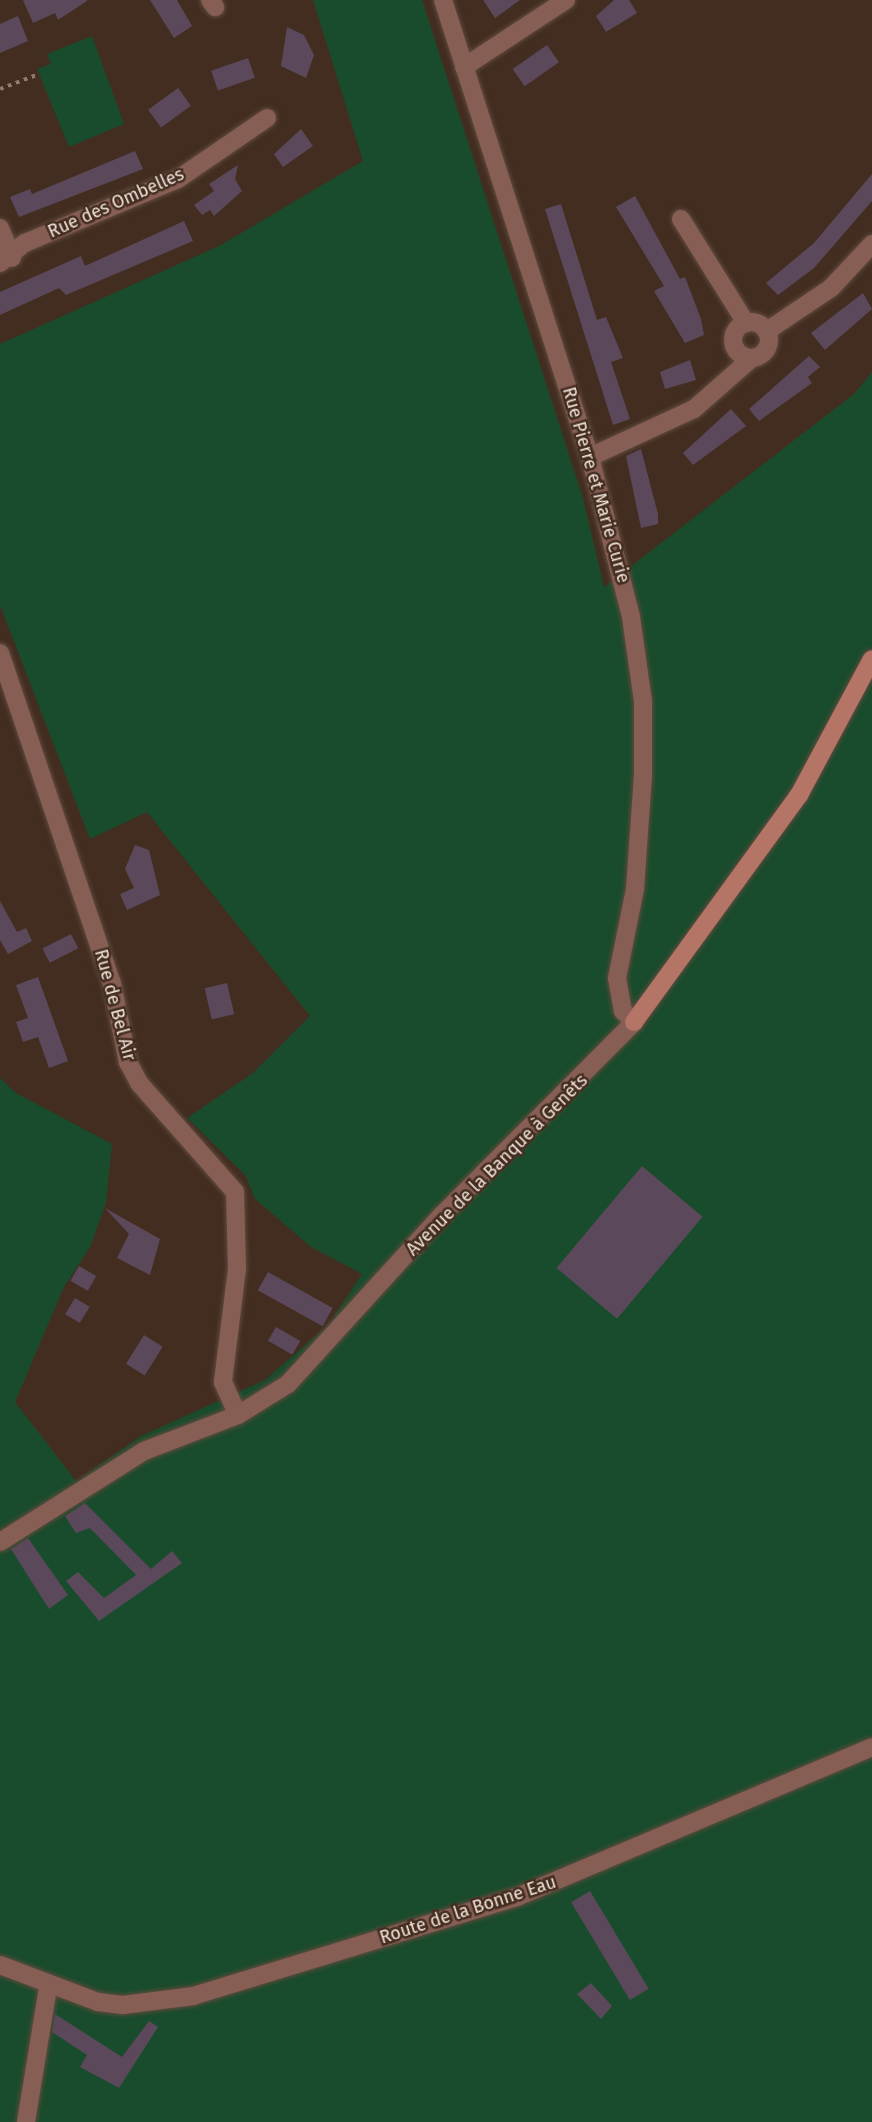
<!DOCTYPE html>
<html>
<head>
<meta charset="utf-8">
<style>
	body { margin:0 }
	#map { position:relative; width:872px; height:2122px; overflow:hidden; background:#432d20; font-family:"Fira Sans",sans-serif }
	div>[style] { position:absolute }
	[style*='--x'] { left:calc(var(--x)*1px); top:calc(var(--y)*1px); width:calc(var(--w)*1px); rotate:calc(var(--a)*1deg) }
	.green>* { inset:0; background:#194c2c }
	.building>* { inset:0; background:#5c485b; transform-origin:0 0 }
	.path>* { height:3.5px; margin-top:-1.75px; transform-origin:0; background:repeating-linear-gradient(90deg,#907c72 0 3.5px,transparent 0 8.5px) }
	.roads { filter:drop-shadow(0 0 2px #5f4a3e) drop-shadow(0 0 2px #5f4a3e) }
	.minor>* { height:18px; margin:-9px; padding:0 9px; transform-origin:9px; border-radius:9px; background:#875e54 }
	.minor>.ring { margin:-9px; padding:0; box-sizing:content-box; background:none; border:18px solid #875e54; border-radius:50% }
	.tertiary>* { height:18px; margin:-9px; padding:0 9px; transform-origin:9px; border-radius:9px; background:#875e54 }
	.secondary>* { height:18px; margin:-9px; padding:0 9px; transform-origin:9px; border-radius:9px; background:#b57566 }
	span { translate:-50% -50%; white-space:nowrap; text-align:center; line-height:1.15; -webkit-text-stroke:5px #432d20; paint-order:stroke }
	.street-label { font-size:18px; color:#f1e1d9 }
</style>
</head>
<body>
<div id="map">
	<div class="green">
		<i style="clip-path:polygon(313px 0,422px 0,583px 498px,604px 587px,854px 394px,872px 372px,872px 2122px,0 2122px,0 1078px,16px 1093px,112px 1144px,106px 1203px,90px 1247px,64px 1287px,15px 1402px,76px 1481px,141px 1436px,265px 1380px,328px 1325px,362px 1274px,311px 1247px,255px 1199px,245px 1175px,187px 1118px,253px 1073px,310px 1016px,147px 812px,90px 839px,0 605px,0 344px,219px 246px,363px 161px)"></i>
		<i style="clip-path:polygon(92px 36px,124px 124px,69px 147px,37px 69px,51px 64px,47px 54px)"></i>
	</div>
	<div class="building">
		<i style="clip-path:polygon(23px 0,87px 0,87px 1px,58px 20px,55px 13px,33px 23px)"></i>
		<i style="clip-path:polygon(150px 0,177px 0,192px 26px,174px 38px)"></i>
		<i style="clip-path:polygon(483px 0,520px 0,495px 18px)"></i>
		<i style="clip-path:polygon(614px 0,629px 0,637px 13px,606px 32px,596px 16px)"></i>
		<i style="clip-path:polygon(18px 16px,28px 41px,0 53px,0 24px)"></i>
		<i style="clip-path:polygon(287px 27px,304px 35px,314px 55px,306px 78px,281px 66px)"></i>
		<i style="left:547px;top:45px;width:21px;height:42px;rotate:55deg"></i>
		<i style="left:248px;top:58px;width:21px;height:39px;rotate:71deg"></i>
		<i style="left:178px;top:88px;width:22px;height:37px;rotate:54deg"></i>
		<i style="clip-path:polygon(301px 129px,313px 146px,283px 167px,274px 154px)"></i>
		<i style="clip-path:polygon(135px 151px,143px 169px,19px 217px,10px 197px,30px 189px,32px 194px)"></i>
		<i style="clip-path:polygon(238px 165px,235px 179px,242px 191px,214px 216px,210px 210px,202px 215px,194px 205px,214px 191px,209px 184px)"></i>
		<i style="clip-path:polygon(872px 174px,872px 201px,814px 268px,778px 295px,766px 283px,814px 243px)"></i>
		<i style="clip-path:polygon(635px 196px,680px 279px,685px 277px,701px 319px,704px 335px,685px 343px,654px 291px,664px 286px,616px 207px)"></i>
		<i style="clip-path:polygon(561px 204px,597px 320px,606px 317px,623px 358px,611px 362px,630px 419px,613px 425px,545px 209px)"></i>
		<i style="clip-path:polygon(184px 221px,193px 241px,66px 295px,59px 288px,0 315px,0 292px,81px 256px,85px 266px)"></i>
		<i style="clip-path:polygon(863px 293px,872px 309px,825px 350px,811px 333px)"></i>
		<i style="clip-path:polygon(809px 356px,820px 367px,808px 377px,812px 383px,759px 421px,749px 409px)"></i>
		<i style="clip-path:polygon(690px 360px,696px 380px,665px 389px,660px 372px)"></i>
		<i style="clip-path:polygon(731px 409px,746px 426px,693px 465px,683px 453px)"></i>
		<i style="clip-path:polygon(641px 449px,658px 514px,658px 524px,641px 528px,626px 456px)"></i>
		<i style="clip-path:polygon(135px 845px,149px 850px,160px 895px,127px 910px,120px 894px,134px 888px,125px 869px)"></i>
		<i style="clip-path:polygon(0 901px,17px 932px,26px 928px,32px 941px,8px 954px,0 940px)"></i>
		<i style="left:71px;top:934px;width:16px;height:32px;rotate:63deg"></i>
		<i style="clip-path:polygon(38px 977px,68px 1061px,49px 1068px,38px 1037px,23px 1042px,16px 1022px,28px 1018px,16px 985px)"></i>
		<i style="left:227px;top:983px;width:32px;height:23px;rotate:77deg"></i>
		<i style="left:642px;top:1166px;width:79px;height:133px;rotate:40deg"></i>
		<i style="clip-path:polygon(105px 1208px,160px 1239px,150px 1275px,117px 1258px,129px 1234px)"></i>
		<i style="left:79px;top:1266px;width:20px;height:17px;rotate:30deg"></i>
		<i style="left:268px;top:1272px;width:74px;height:21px;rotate:29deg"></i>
		<i style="left:75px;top:1298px;width:17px;height:19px;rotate:31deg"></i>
		<i style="left:276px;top:1327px;width:28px;height:16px;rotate:30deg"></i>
		<i style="left:144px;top:1335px;width:22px;height:34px;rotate:32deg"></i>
		<i style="clip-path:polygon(85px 1503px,151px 1569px,172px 1551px,182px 1563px,99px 1621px,66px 1581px,78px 1572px,104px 1598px,136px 1575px,90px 1528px,76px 1533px,65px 1516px)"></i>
		<i style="clip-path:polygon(28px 1538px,68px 1595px,49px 1609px,11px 1549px)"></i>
		<i style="left:590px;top:1891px;width:114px;height:22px;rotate:59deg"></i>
		<i style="clip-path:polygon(591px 1983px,612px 2006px,601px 2019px,577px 1994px)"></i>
		<i style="clip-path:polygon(55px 2014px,122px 2057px,149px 2021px,158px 2027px,119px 2088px,80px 2067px,87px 2055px,52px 2032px)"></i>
	</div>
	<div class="path">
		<i style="--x:0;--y:89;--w:42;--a:-21"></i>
	</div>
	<div class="roads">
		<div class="minor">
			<i style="--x:210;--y:0;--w:9;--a:54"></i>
			<i style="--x:443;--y:0;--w:480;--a:72.2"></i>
			<i style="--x:590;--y:457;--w:165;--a:75.6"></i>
			<i style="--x:631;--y:617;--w:85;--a:81.9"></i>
			<i style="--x:643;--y:701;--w:74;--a:90"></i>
			<i style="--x:643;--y:775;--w:114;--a:94"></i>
			<i style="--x:635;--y:889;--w:91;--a:101.4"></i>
			<i style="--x:617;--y:978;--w:34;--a:80"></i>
			<i style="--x:623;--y:1011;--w:16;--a:45"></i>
			<i style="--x:464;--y:67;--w:122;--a:-33.3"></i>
			<i style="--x:681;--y:219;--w:123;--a:58"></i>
			<i style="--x:0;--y:228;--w:32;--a:68"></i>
			<i style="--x:0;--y:263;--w:32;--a:-39"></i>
			<i style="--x:25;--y:243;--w:166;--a:-22.7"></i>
			<i style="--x:178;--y:179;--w:108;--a:-34.4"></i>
			<i class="ring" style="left:733px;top:322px;width:18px;height:18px"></i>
			<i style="--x:767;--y:331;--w:77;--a:-33.9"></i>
			<i style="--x:831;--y:288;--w:60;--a:-47"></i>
			<i style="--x:590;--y:457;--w:115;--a:-24.8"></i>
			<i style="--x:694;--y:409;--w:76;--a:-41.3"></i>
			<i style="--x:0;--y:653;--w:348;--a:71.3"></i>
			<i style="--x:112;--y:983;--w:81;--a:78.6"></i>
			<i style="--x:128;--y:1062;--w:24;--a:62"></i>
			<i style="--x:139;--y:1083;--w:145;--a:48.6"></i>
			<i style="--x:235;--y:1192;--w:77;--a:88.5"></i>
			<i style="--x:237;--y:1269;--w:114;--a:97.1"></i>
			<i style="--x:223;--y:1382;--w:36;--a:66"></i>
			<i style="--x:26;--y:2122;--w:136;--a:-80.7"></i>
		</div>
		<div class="tertiary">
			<i style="--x:0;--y:1542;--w:170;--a:-32.3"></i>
			<i style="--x:144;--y:1451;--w:101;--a:-21"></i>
			<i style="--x:238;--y:1415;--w:59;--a:-31.8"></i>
			<i style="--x:288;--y:1384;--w:229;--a:-47.7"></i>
			<i style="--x:442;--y:1215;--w:272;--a:-45.1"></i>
			<i style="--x:0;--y:1965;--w:105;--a:20.7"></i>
			<i style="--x:98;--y:2002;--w:25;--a:7"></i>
			<i style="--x:123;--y:2005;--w:71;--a:-7.3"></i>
			<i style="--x:193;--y:1996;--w:339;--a:-17"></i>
			<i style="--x:517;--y:1897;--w:385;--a:-22.9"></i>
		</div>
		<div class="secondary">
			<i style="--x:634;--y:1022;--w:281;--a:-54"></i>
			<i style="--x:799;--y:795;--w:154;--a:-61.8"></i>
		</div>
	</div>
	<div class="street-label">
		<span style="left:116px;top:203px;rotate:-24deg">Rue des Ombelles</span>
		<span style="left:596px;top:485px;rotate:74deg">Rue Pierre et Marie Curie</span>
		<span style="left:115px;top:1005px;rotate:75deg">Rue de Bel Air</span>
		<span style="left:497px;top:1165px;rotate:-45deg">Avenue de la Banque à Genêts</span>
		<span style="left:468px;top:1910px;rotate:-18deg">Route de la Bonne Eau</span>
	</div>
</div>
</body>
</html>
